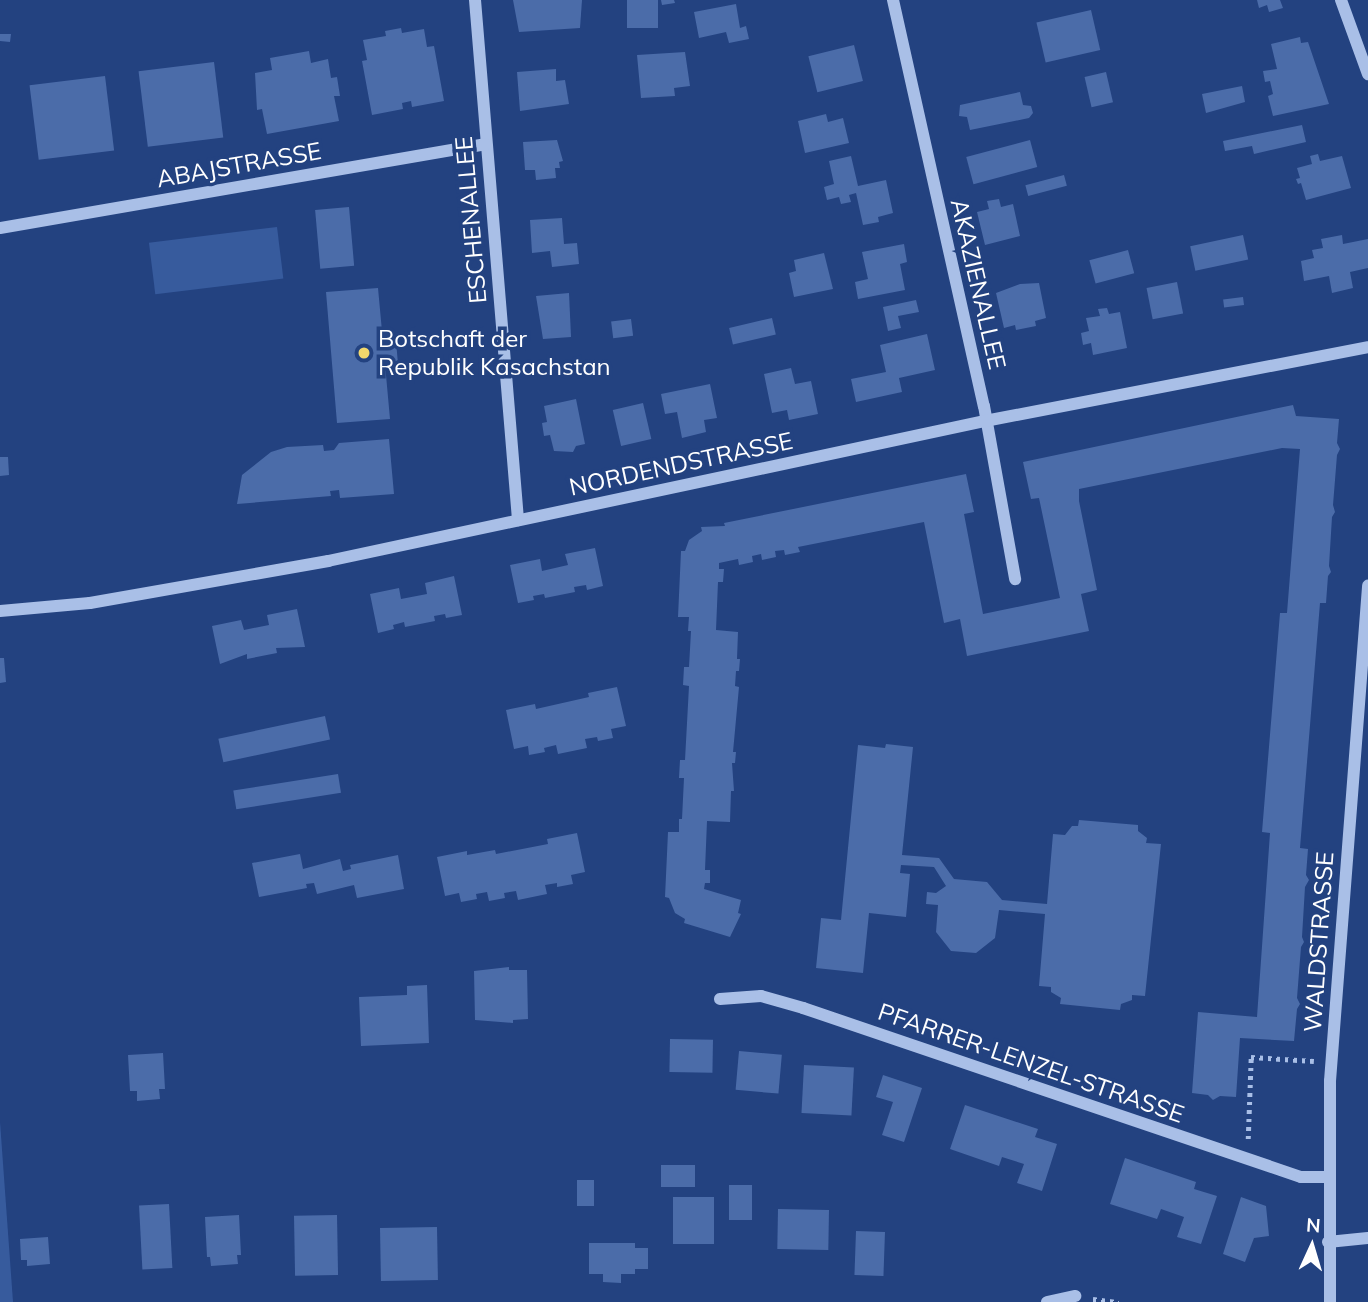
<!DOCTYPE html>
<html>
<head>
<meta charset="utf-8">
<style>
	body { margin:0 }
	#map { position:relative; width:1368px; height:1302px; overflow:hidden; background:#234280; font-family:Mulish,sans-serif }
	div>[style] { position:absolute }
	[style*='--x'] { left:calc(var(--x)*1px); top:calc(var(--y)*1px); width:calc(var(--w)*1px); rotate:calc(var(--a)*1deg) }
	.green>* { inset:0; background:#375b9d; transform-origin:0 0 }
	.building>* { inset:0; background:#4b6ca9; transform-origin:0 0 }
	.path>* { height:4.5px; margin-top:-2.25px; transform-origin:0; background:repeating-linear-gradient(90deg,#a9bfe7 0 3.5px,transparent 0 8.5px) }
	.minor>* { height:12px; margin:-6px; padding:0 6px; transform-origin:6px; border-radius:6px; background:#a9bfe7 }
	.dots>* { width:19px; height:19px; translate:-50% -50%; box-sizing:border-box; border:4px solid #234280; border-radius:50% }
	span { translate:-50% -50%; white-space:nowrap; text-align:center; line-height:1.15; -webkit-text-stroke:7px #234280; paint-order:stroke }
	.street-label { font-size:24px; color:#fff }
	.poi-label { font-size:24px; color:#fff }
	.left { translate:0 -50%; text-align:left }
	.north { position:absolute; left:1277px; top:1211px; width:70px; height:70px; -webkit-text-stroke:5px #234280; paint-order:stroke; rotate:4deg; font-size:19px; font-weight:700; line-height:28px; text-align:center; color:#fff }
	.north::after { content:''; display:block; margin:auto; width:24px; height:32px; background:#fff; clip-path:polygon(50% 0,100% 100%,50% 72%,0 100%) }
</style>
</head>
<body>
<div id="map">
	<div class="green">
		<i style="left:277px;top:227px;width:52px;height:129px;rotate:83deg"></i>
		<i style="clip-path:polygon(0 1122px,13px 1302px,0 1302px)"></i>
	</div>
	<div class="building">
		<i style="clip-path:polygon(513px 0,582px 0,580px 28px,519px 32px)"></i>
		<i style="left:627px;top:0;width:31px;height:28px"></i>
		<i style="clip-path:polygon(661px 0,674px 0,675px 3px,662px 5px)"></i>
		<i style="clip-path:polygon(1257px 0,1280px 0,1283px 8px,1269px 12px,1267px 5px,1259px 8px)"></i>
		<i style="clip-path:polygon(736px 4px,740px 28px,746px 26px,749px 39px,729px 43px,726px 32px,699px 38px,694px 12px)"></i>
		<i style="left:1091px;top:10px;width:41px;height:56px;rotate:77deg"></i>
		<i style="clip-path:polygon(401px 28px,402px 33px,424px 29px,427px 47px,434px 46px,444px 101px,412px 107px,411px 101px,402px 103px,403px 109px,372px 115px,362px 61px,367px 60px,363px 40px,386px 36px,385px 31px)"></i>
		<i style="clip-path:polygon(0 34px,11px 34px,10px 42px,0 41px)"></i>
		<i style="clip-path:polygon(1300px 37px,1301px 43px,1308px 42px,1329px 104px,1273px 116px,1268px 96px,1273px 94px,1270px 81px,1265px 82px,1263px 71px,1277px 69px,1271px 44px)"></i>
		<i style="left:854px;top:45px;width:37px;height:47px;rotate:76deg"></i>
		<i style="clip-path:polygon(309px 51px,311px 63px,328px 59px,331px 78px,337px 77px,340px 96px,334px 96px,339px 121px,267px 134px,262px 109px,257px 110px,255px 73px,272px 70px,270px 58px)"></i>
		<i style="clip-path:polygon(685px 52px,690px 86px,674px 88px,675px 96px,641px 98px,637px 55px)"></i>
		<i style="left:214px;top:62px;width:76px;height:76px;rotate:83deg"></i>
		<i style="clip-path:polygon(556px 69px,556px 81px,565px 80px,569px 104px,520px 111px,517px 72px)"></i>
		<i style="left:1106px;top:72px;width:31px;height:22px;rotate:77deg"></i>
		<i style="left:105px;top:76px;width:75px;height:76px;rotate:83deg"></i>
		<i style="clip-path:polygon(1242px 86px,1245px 102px,1206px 113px,1202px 94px)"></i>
		<i style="clip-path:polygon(1020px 92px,1023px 105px,1031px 106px,1033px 113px,1029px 118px,970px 130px,967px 117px,959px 116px,960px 105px)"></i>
		<i style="clip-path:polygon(826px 114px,828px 122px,843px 118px,849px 143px,805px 153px,798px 121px)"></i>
		<i style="clip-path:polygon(1302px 125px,1306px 142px,1254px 154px,1252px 146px,1225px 151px,1223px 141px)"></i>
		<i style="clip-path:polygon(557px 140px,563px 161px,559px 162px,560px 168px,555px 168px,556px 178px,536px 180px,535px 170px,525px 170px,523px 142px)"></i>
		<i style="left:1030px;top:140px;width:28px;height:66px;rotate:75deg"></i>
		<i style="clip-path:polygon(1318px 154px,1320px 161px,1342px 156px,1351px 188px,1306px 200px,1301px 183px,1298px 184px,1296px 179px,1300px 178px,1297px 168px,1312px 164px,1310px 156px)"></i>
		<i style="clip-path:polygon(851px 156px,858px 186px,886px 180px,893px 213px,878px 217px,879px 222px,863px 225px,856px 193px,849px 195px,851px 202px,841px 204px,839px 197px,827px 200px,824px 187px,834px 184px,829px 161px)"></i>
		<i style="left:1064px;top:175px;width:11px;height:40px;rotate:75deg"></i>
		<i style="clip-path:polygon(999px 199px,1001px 207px,1013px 204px,1020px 236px,985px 245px,977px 212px,989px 209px,987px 201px)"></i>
		<i style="left:349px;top:207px;width:59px;height:34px;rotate:85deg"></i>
		<i style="clip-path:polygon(562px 218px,564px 244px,577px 243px,579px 264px,552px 267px,550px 251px,532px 253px,530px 220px)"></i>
		<i style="left:1243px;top:235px;width:25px;height:54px;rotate:78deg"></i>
		<i style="clip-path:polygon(1342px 235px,1343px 244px,1368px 239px,1368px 268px,1350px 272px,1353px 288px,1332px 293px,1329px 276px,1304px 281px,1301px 261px,1314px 258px,1312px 250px,1323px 248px,1321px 239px)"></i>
		<i style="clip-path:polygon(904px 244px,907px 262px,900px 264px,905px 290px,858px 299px,855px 282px,868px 279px,862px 252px)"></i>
		<i style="left:1128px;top:250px;width:24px;height:40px;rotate:75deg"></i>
		<i style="clip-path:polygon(824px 253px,833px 289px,794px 297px,789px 273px,796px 271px,794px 260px)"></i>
		<i style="left:1177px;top:282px;width:32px;height:31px;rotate:79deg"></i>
		<i style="clip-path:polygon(1039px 283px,1046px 318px,1035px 321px,1036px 326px,1016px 330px,1015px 325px,1004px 328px,996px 293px,1020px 284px)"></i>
		<i style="clip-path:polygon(378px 288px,383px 342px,396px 341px,398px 364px,385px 364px,390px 419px,337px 423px,326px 292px)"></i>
		<i style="clip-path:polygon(569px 293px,571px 337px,543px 339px,536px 296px)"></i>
		<i style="left:1243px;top:297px;width:8px;height:20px;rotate:83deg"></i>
		<i style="clip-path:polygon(916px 300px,919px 312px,898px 316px,901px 328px,888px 331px,883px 307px)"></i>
		<i style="clip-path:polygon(1107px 308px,1109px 314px,1120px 312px,1127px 348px,1093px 355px,1091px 343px,1083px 345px,1081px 333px,1089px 331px,1086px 318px,1100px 316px,1098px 309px)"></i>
		<i style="left:772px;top:318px;width:17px;height:44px;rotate:77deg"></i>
		<i style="left:631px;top:319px;width:17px;height:20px;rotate:83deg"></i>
		<i style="clip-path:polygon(927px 334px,935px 370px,899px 378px,902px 392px,856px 402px,851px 379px,886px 372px,880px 345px)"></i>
		<i style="clip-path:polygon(791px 368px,795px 384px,811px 381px,818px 414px,789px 420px,787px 410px,772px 413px,764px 374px)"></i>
		<i style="clip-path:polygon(710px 384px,717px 418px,704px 420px,706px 432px,682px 438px,677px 412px,665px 414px,661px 394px)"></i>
		<i style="clip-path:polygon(576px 399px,585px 444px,576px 446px,573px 452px,554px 451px,550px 435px,544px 436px,542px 423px,547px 422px,544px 406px)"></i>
		<i style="left:643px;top:403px;width:37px;height:31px;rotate:77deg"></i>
		<i style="clip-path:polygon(1293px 405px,1296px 416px,1339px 419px,1337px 443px,1340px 449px,1337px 455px,1333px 505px,1335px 512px,1332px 517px,1329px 566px,1331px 572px,1328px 576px,1326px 603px,1320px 603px,1300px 848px,1308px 849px,1306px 875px,1309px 880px,1305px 887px,1302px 937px,1304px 942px,1301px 947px,1297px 998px,1300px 1004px,1297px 1009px,1294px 1041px,1240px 1038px,1236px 1097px,1220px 1096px,1213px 1100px,1208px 1095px,1192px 1093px,1198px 1012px,1257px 1017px,1270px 833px,1262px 832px,1280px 613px,1287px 613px,1300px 449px,1282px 448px,1079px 489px,1079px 501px,1097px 590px,1081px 594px,1089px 631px,967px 656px,960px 619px,944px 623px,924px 522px,798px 547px,800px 552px,785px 555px,784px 550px,775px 551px,776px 557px,762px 560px,761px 554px,752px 556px,753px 562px,739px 565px,738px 559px,719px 563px,719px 569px,724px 569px,723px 582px,718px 582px,716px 630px,738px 632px,737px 659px,740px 659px,739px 671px,736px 671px,735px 686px,739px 687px,733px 752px,736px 752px,735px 763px,732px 763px,734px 791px,731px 791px,730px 822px,707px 821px,705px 870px,710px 870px,710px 883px,705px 883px,704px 889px,741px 900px,738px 913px,741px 914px,730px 937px,684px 923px,685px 919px,675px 913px,669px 898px,665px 897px,668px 832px,679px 832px,679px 819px,682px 819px,684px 778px,679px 778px,680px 760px,685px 760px,689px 686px,683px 685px,684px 667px,689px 667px,691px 631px,688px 631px,689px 617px,678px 617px,681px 551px,685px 551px,689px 540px,702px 531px,701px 527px,725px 526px,724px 523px,966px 474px,974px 512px,964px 514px,983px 614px,1060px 598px,1039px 498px,1031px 499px,1023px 462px)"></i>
		<i style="clip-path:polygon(389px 439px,394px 494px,340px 498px,339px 490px,330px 491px,331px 496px,237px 504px,242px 475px,271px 452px,287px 447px,323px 445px,324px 451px,334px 450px,339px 443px)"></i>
		<i style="clip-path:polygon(0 457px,8px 457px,9px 475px,0 476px)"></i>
		<i style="clip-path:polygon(595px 548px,603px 586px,587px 590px,586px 585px,574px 587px,575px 592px,545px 598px,544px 594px,533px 596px,534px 600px,518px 603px,510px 565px,540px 559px,542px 571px,568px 565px,565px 554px)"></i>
		<i style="clip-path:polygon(454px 576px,462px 615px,446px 618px,445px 614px,434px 616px,435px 621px,405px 627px,404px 622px,393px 625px,394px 629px,378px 633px,370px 594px,399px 588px,401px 599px,427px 594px,425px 583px)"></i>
		<i style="clip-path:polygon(297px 609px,305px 647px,276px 648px,277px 653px,247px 659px,247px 654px,220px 664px,212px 626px,241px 620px,244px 630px,269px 625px,267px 615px)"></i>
		<i style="clip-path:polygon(0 658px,4px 658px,6px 682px,0 683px)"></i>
		<i style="clip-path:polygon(617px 687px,626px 726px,611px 729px,613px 738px,598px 741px,597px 737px,585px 739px,587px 748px,558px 754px,556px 745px,544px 748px,545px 752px,529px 755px,528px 746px,514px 749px,506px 710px,535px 704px,536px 709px,589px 697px,588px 693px)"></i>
		<i style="left:325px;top:716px;width:24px;height:109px;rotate:78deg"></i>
		<i style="clip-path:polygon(886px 744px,913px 747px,902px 855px,939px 858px,954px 879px,987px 882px,1002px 900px,1047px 904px,1053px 834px,1065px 835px,1072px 826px,1078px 826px,1079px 820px,1138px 825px,1138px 831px,1147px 838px,1146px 843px,1161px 844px,1145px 996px,1132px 995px,1132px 1000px,1121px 1004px,1120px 1010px,1060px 1004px,1061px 998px,1051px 992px,1051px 987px,1039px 986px,1045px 914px,999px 910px,995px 938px,976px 953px,951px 951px,936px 932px,938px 905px,926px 904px,927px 892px,936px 893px,946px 886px,934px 867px,901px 865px,900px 873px,910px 874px,906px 917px,869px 913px,863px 973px,816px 968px,821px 918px,841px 920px,858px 745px,885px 748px)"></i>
		<i style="left:338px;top:774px;width:19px;height:106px;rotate:81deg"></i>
		<i style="clip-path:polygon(577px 833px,585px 872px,571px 875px,573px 884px,557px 887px,557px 883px,545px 885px,547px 894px,518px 900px,516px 891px,504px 893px,505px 898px,489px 901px,487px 892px,476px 894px,477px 899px,461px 902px,459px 893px,445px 896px,437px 857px,467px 851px,467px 855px,495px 850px,496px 854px,548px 844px,547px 839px)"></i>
		<i style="clip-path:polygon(300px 854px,303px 869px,340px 859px,343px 871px,351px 869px,350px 865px,398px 855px,404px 889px,357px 898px,354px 885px,317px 894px,314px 883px,306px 884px,307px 888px,259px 897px,252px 863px)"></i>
		<i style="clip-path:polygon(509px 967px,509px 970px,527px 970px,528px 1019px,513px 1020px,513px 1023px,475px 1020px,474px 971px)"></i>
		<i style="clip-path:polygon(427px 985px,429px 1043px,361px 1046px,359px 997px,407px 995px,407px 986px)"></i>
		<i style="left:670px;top:1039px;width:43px;height:33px;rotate:1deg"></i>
		<i style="left:739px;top:1051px;width:43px;height:39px;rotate:5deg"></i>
		<i style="clip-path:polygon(163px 1053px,165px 1089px,159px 1089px,160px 1099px,137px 1101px,137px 1091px,130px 1091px,128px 1055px)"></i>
		<i style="left:804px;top:1065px;width:50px;height:48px;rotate:3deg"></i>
		<i style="clip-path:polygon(883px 1075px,922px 1088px,904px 1142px,882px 1135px,893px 1102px,876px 1097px)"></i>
		<i style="clip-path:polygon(965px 1105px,1038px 1129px,1035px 1137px,1057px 1144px,1042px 1191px,1017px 1183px,1024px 1164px,1002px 1157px,999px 1166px,950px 1149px)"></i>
		<i style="clip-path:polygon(1125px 1158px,1196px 1182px,1194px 1189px,1217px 1196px,1201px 1244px,1177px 1237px,1184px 1217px,1161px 1209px,1157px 1219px,1110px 1204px)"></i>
		<i style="left:661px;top:1165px;width:34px;height:22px"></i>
		<i style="left:577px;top:1180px;width:17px;height:26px"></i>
		<i style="left:752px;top:1185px;width:35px;height:23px;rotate:90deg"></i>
		<i style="left:673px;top:1197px;width:41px;height:47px"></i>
		<i style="clip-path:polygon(1241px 1197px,1266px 1206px,1269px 1236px,1254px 1238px,1245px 1262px,1223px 1254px)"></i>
		<i style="left:169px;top:1204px;width:64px;height:30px;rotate:87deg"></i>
		<i style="left:778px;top:1209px;width:51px;height:40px;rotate:1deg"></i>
		<i style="clip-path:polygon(239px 1215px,241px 1255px,237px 1255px,238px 1264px,211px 1266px,210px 1257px,207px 1257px,205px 1217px)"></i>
		<i style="left:337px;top:1215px;width:60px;height:43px;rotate:89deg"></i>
		<i style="left:437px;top:1227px;width:53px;height:57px;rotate:89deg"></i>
		<i style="left:856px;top:1231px;width:29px;height:44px;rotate:2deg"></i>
		<i style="clip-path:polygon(48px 1237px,50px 1264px,27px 1266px,27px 1260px,21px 1260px,20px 1239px)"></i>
		<i style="clip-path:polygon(589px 1243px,635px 1243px,635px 1248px,648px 1248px,648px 1269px,635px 1269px,635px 1274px,621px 1274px,621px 1283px,603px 1282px,603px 1274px,589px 1274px)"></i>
	</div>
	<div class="path">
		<i style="--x:1248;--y:1139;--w:82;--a:-87.9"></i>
		<i style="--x:1251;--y:1057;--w:63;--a:3.6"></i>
		<i style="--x:1093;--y:1299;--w:26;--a:7"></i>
	</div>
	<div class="minor">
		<i style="--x:475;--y:0;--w:522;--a:85.27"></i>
		<i style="--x:893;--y:0;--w:416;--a:77.4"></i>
		<i style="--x:984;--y:406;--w:176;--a:79.8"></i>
		<i style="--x:1341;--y:0;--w:79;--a:70"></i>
		<i style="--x:0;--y:228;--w:492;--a:-9.8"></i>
		<i style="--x:0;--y:611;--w:90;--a:-5.1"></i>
		<i style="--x:90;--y:603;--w:242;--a:-10"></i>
		<i style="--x:328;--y:561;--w:672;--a:-12.03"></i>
		<i style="--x:985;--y:421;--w:390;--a:-10.9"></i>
		<i style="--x:720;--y:999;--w:41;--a:-4.2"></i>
		<i style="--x:761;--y:996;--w:44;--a:15.9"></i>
		<i style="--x:803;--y:1008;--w:526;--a:18.75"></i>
		<i style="--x:1301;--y:1177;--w:27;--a:0"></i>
		<i style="--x:1328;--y:1242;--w:40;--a:-5.7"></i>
		<i style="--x:1047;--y:1302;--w:29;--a:-12"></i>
		<i style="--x:1330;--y:1302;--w:221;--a:-90"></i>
		<i style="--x:1330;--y:1081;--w:497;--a:-85.6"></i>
	</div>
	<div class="dots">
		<i style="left:364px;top:353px;background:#f2d86c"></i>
	</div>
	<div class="street-label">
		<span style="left:239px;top:165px;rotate:-10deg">ABAJSTRASSE</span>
		<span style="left:471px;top:220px;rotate:-95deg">ESCHENALLEE</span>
		<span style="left:978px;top:284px;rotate:77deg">AKAZIENALLEE</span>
		<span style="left:681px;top:464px;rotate:-12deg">NORDENDSTRASSE</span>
		<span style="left:1319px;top:942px;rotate:-86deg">WALDSTRASSE</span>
		<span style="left:1031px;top:1063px;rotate:19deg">PFARRER-LENZEL-STRASSE</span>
	</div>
	<div class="poi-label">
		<span class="left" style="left:378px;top:353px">Botschaft der<br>Republik Kasachstan</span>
	</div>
	<div class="north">N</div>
</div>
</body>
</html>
